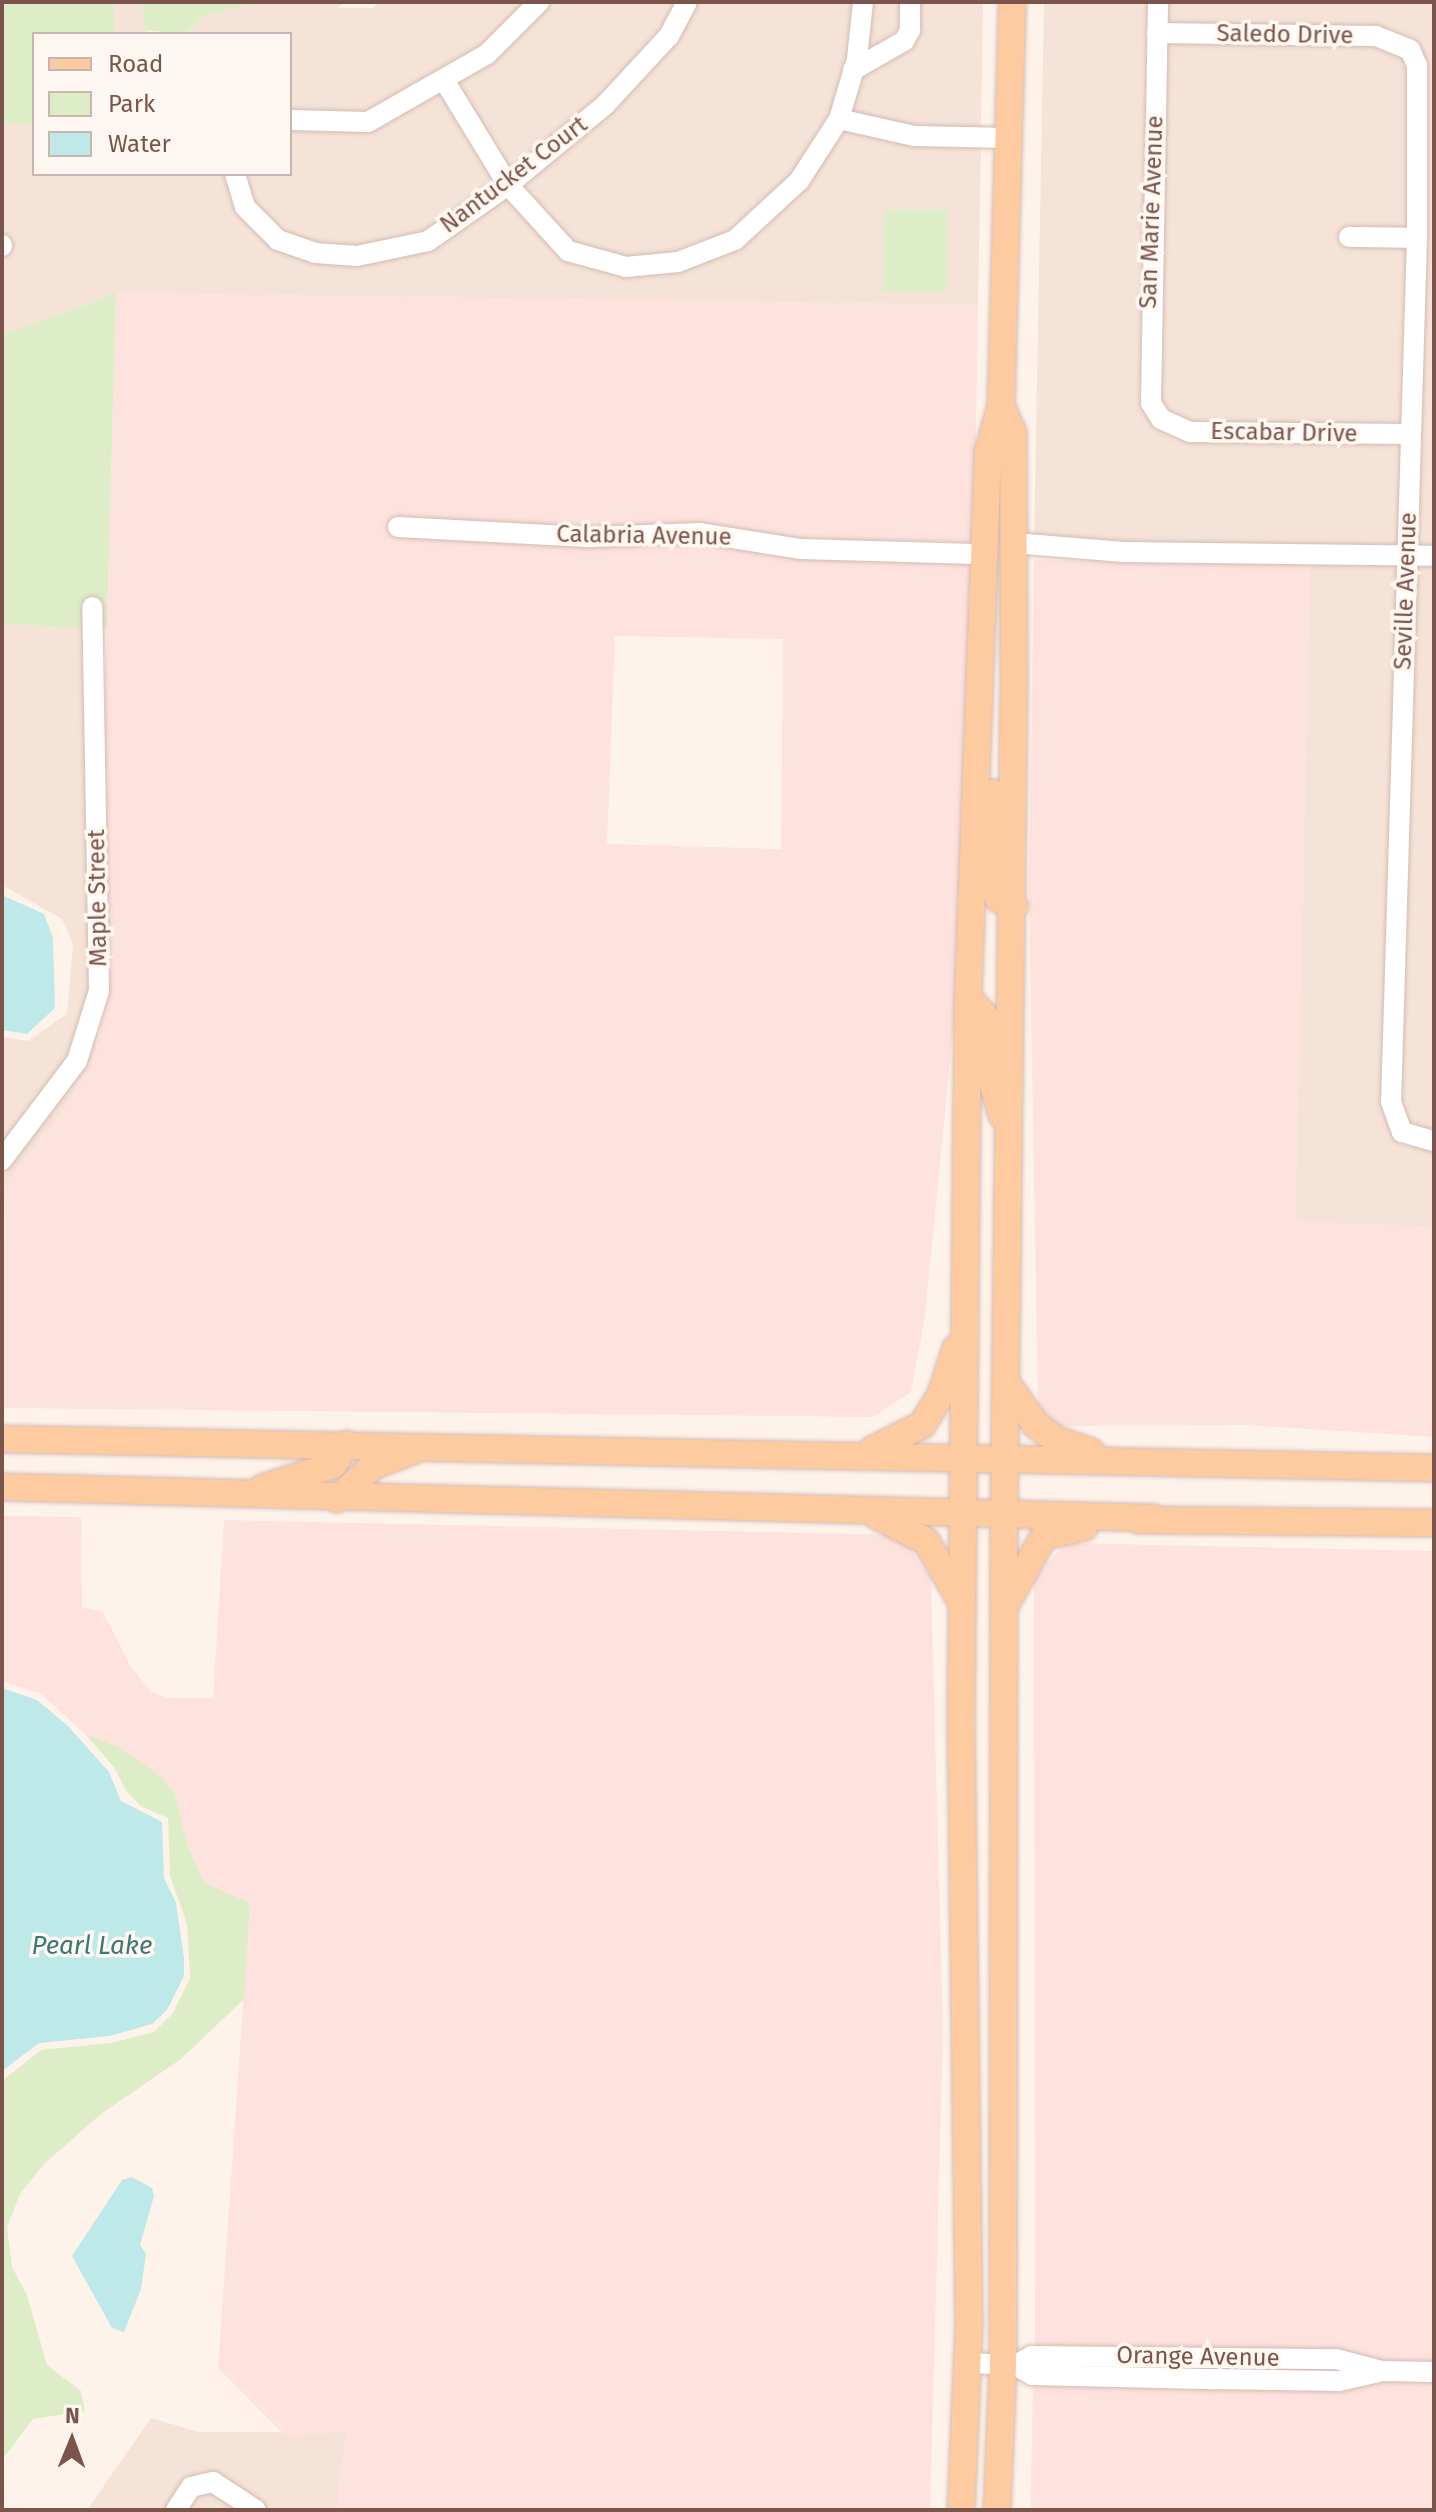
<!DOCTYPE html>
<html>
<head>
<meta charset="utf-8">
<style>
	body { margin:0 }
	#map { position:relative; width:1436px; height:2512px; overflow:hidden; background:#fef3ea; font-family:"Fira Sans",sans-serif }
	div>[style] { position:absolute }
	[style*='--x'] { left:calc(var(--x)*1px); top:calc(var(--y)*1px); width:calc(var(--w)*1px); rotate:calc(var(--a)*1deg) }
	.residential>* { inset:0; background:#f6e3d8 }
	.commercial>* { inset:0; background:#fee2de; transform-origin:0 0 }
	.green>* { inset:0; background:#ddedc7; transform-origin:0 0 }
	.water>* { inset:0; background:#bde9e8 }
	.roads { filter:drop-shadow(0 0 2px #d4bbb1) drop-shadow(0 0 2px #d4bbb1) }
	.minor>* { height:20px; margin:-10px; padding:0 10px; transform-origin:10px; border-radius:10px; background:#fff }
	.major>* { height:26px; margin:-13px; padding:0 13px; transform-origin:13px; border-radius:13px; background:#fecba1 }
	span { translate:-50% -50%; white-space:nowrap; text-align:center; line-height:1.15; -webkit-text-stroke:7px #fff8f2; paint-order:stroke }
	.street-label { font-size:24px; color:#7b544b }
	.water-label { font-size:26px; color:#3a7979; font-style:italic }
	.frame { position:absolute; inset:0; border:4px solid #7b544b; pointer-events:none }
	.legend { position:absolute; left:32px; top:32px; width:260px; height:144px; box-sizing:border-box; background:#fff8f2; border:2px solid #cab6af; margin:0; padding:10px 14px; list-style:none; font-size:24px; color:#7b544b }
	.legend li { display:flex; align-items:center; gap:16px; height:40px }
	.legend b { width:40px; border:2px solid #cab6af }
	.north { position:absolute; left:32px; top:2400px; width:80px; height:80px; -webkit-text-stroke:6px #fff8f2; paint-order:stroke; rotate:1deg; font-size:22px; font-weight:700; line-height:32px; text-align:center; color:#7b544b }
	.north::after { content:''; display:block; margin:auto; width:28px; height:36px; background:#7b544b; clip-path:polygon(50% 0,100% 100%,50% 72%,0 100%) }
</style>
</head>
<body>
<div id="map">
	<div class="residential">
		<i style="clip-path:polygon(114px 2px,142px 2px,144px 30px,155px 34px,114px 34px)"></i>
		<i style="clip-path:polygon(261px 2px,344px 2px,338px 8px,373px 8px,380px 2px,528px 2px,483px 47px,366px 113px,290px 111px,290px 34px,185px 34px,205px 15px)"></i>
		<i style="clip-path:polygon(551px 2px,678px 2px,663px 31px,600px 98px,509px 172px,455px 83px,490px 62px)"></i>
		<i style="clip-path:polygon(696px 2px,855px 2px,847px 64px,831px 115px,794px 175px,731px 232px,677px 254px,627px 258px,572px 243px,519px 186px)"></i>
		<i style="clip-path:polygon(870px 2px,902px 2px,902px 27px,865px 54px)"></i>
		<i style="clip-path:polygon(917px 2px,983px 2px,981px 129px,915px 127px,849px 112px,860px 76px,907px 49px)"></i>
		<i style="clip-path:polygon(1044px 2px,1151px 2px,1140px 387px,1151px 421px,1159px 430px,1190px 440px,1402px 443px,1400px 547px,1034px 542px)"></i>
		<i style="clip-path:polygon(1166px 2px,1434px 2px,1434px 547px,1415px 547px,1428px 83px,1420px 46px,1413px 38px,1377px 27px,1165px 24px)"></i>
		<i style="clip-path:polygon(1165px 42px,1376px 44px,1404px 56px,1410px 68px,1410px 229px,1342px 228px,1341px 245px,1409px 246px,1403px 425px,1191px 423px,1166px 412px,1155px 387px)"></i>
		<i style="clip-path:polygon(441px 91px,496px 182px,425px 232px,356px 247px,316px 244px,281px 232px,251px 202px,243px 174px,290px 174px,290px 129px,368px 131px)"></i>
		<i style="clip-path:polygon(7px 122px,34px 124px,34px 174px,227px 174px,240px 214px,356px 264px,507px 196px,563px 258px,625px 275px,740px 246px,842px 128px,913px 145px,981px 146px,978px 305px,116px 293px,2px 335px,2px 255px,12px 251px,8px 235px,2px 237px,2px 124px)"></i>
		<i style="clip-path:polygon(1310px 563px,1399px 564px,1392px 1136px,1399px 1144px,1434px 1150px,1434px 1227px,1295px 1222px)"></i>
		<i style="clip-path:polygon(1414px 565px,1434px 565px,1434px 1132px,1407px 1125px,1398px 1100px)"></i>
		<i style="clip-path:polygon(2px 624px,84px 628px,92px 990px,71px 1056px,2px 1145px,2px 1037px,28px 1041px,67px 1014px,73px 944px,62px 919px,2px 885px)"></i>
		<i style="clip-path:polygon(97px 1032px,96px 1050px,65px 1109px,5px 1186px,2px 1247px,2px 1178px,6px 1168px,83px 1066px)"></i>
		<i style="clip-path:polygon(151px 2418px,199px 2432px,347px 2432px,338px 2492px,340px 2510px,87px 2510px)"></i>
	</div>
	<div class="commercial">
		<i style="clip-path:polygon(evenodd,116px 293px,978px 305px,974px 542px,800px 540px,700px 524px,593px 529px,391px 519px,391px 535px,592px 546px,699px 542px,974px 559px,962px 939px,925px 1316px,911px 1392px,873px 1417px,2px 1408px,5px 1186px,65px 1109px,96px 1050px,107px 994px,103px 773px,116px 293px,615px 636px,783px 639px,781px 849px,607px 844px,615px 636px)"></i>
		<i style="clip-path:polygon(1034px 560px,1310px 563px,1295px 1221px,1434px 1227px,1434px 1437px,1246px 1425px,1056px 1426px,1038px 1406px,1029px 893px)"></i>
		<i style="clip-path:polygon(2px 1516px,81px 1517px,82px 1607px,103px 1612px,130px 1665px,151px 1692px,168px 1698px,213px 1698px,224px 1520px,900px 1535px,931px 1579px,943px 2032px,930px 2510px,340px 2510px,338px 2492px,346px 2432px,285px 2436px,218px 2368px,250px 1903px,205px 1883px,188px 1847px,175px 1793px,160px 1776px,85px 1734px,41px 1694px,2px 1681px)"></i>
		<i style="clip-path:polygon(1066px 1543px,1434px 1551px,1434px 2363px,1035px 2357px,1034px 1578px)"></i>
		<i style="left:1033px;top:2375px;width:401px;height:136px;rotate:1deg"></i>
	</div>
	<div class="green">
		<i style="clip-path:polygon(2px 2px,114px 2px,114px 34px,34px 34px,34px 124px,2px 124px)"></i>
		<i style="clip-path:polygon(142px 2px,261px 2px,205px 15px,185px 34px,144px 30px)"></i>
		<i style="left:883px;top:210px;width:64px;height:81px"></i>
		<i style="clip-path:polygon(116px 293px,107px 628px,100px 628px,99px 598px,84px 599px,84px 628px,2px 624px,2px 335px)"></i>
		<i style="clip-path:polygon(85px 1734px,118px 1747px,160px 1776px,175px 1793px,188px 1847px,205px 1883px,250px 1903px,244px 1999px,181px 2059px,101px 2114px,44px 2164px,20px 2194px,7px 2227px,12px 2267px,27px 2295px,47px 2365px,81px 2391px,85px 2411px,33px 2419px,2px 2460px,2px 2081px,41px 2050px,111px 2043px,154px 2032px,173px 2013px,190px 1978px,187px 1924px,170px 1876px,168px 1818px,141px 1806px,126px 1791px,114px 1767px)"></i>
	</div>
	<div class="water">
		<i style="clip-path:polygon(2px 895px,44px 914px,53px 938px,55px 1008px,27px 1034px,2px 1030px)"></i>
		<i style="clip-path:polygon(2px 1688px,37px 1700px,69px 1727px,109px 1772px,121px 1801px,162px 1822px,164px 1878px,176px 1903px,184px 1958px,184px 1976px,167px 2010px,152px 2024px,110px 2036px,39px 2043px,2px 2071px)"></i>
		<i style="clip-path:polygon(132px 2177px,152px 2188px,154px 2196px,140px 2245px,146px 2254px,141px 2289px,124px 2332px,112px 2328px,72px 2256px,122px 2180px)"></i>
	</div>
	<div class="roads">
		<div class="minor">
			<i style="--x:1158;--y:2;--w:401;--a:91"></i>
			<i style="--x:1151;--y:403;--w:19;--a:58"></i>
			<i style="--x:1161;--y:419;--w:32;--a:24"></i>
			<i style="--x:1190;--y:432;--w:220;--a:0.5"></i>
			<i style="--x:1157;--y:33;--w:219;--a:0.8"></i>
			<i style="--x:1376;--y:36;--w:37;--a:22"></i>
			<i style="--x:1410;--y:50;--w:17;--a:65"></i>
			<i style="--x:1417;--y:65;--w:173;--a:90"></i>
			<i style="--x:1417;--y:238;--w:864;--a:91.72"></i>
			<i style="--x:1391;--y:1102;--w:32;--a:70"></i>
			<i style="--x:1402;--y:1132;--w:33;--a:16"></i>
			<i style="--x:853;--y:70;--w:59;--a:-29.6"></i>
			<i style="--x:904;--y:41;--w:13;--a:-61"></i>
			<i style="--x:910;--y:30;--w:28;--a:-90"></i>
			<i style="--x:444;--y:80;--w:123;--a:58.6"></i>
			<i style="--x:508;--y:185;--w:89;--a:47.7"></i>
			<i style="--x:568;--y:251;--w:60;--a:15.4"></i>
			<i style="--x:626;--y:267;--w:52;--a:-5.5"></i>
			<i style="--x:678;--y:262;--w:61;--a:-21.1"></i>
			<i style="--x:735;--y:240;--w:87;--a:-42.7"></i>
			<i style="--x:799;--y:181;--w:74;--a:-57.2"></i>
			<i style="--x:839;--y:119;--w:63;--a:-73.3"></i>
			<i style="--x:857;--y:59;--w:57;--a:-84"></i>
			<i style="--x:839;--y:119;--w:77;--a:12.8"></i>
			<i style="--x:914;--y:136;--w:95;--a:1.2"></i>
			<i style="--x:290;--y:120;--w:78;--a:1.5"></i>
			<i style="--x:368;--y:122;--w:137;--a:-29.7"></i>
			<i style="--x:487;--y:54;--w:74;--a:-45"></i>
			<i style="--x:235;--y:174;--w:34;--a:73"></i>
			<i style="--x:245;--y:207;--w:47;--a:45"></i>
			<i style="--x:278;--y:240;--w:39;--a:19"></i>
			<i style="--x:315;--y:253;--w:42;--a:4.1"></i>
			<i style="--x:357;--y:256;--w:73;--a:-11.9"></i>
			<i style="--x:428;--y:241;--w:98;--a:-35"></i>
			<i style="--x:508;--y:185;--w:126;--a:-39.5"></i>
			<i style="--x:605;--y:105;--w:94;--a:-47.2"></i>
			<i style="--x:669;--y:36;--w:38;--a:-62"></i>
			<i style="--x:1349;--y:237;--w:68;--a:0.8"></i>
			<i style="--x:2;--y:246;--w:1;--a:-90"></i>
			<i style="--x:398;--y:527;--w:194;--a:3"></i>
			<i style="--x:592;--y:537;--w:108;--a:-2.1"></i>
			<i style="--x:700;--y:533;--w:101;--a:9.1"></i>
			<i style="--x:800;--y:549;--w:184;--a:1.6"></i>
			<i style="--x:1014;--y:543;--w:110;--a:4.7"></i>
			<i style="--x:1124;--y:552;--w:310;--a:0.7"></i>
			<i style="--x:2;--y:1160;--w:124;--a:-52.9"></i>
			<i style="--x:77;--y:1061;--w:73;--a:-72.6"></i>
			<i style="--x:99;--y:991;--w:384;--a:-91"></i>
			<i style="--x:968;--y:2363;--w:47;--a:2.4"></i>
			<i style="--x:1015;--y:2365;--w:20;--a:30"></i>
			<i style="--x:1032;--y:2375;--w:182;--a:1.3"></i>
			<i style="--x:1214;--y:2379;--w:125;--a:0.9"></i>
			<i style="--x:1339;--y:2381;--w:41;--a:-12.7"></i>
			<i style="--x:1015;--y:2365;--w:19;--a:-28"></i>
			<i style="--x:1032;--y:2356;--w:304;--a:0.6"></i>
			<i style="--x:1336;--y:2359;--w:48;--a:14.6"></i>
			<i style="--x:1382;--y:2371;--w:52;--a:1.1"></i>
			<i style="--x:176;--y:2510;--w:27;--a:-57"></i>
			<i style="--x:191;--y:2487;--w:23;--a:-13"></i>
			<i style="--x:213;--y:2482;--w:51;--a:33.1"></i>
		</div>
		<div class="major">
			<i style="--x:993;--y:793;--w:92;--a:90.6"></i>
			<i style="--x:992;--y:885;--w:16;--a:63"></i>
			<i style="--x:999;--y:899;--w:17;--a:25"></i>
			<i style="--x:968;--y:997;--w:28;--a:49"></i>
			<i style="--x:986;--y:1018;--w:56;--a:85.9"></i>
			<i style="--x:990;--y:1074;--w:43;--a:73.7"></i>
			<i style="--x:1006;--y:1382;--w:52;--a:55.1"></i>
			<i style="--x:1036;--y:1425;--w:26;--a:36"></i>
			<i style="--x:1057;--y:1440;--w:36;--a:19"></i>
			<i style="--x:2;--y:1439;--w:1432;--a:1.16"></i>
			<i style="--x:872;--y:1450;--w:56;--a:-26.6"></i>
			<i style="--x:922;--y:1425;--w:36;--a:-58"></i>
			<i style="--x:941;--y:1395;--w:49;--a:-72.3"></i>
			<i style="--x:2;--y:1487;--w:1152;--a:1.54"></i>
			<i style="--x:262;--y:1488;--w:75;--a:-17.9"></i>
			<i style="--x:333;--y:1465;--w:25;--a:-56"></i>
			<i style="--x:337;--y:1499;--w:49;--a:-42.5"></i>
			<i style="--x:373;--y:1466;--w:44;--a:-21.3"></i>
			<i style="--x:876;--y:1515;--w:56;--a:27.5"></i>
			<i style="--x:926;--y:1541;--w:64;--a:59.8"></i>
			<i style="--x:1139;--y:1520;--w:295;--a:0.6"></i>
			<i style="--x:1007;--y:1602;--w:76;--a:-60.7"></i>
			<i style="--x:1044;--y:1536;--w:41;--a:-12.7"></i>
			<i style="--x:961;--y:2510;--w:185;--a:-87.5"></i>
			<i style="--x:969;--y:2325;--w:604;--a:-90.76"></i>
			<i style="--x:961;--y:1721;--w:724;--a:-89.45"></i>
			<i style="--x:968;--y:997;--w:545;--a:-87.9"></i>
			<i style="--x:988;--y:452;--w:48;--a:-74.2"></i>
			<i style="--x:1001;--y:406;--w:404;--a:-88.4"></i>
			<i style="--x:997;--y:2510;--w:145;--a:-87.6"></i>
			<i style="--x:1003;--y:2365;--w:852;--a:-89.93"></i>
			<i style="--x:1004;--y:1513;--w:831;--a:-89.31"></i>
			<i style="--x:1014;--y:682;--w:249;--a:-90.2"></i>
			<i style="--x:1013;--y:433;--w:30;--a:-114"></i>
		</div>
	</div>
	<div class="street-label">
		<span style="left:1285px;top:35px;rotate:1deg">Saledo Drive</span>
		<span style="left:514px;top:175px;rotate:-37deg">Nantucket Court</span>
		<span style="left:1152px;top:212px;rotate:-88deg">San Marie Avenue</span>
		<span style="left:1284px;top:433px;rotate:1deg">Escabar Drive</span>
		<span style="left:644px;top:536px;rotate:1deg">Calabria Avenue</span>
		<span style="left:1406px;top:591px;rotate:-88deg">Seville Avenue</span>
		<span style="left:98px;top:898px;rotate:-91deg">Maple Street</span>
		<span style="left:1198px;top:2357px;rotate:1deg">Orange Avenue</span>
	</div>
	<div class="water-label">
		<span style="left:92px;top:1946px">Pearl Lake</span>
	</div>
	<div class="frame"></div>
	<ul class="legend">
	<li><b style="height:10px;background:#fecba1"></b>Road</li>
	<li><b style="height:22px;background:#ddedc7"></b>Park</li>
	<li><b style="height:22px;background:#bde9e8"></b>Water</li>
	</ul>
	<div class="north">N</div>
</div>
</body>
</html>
